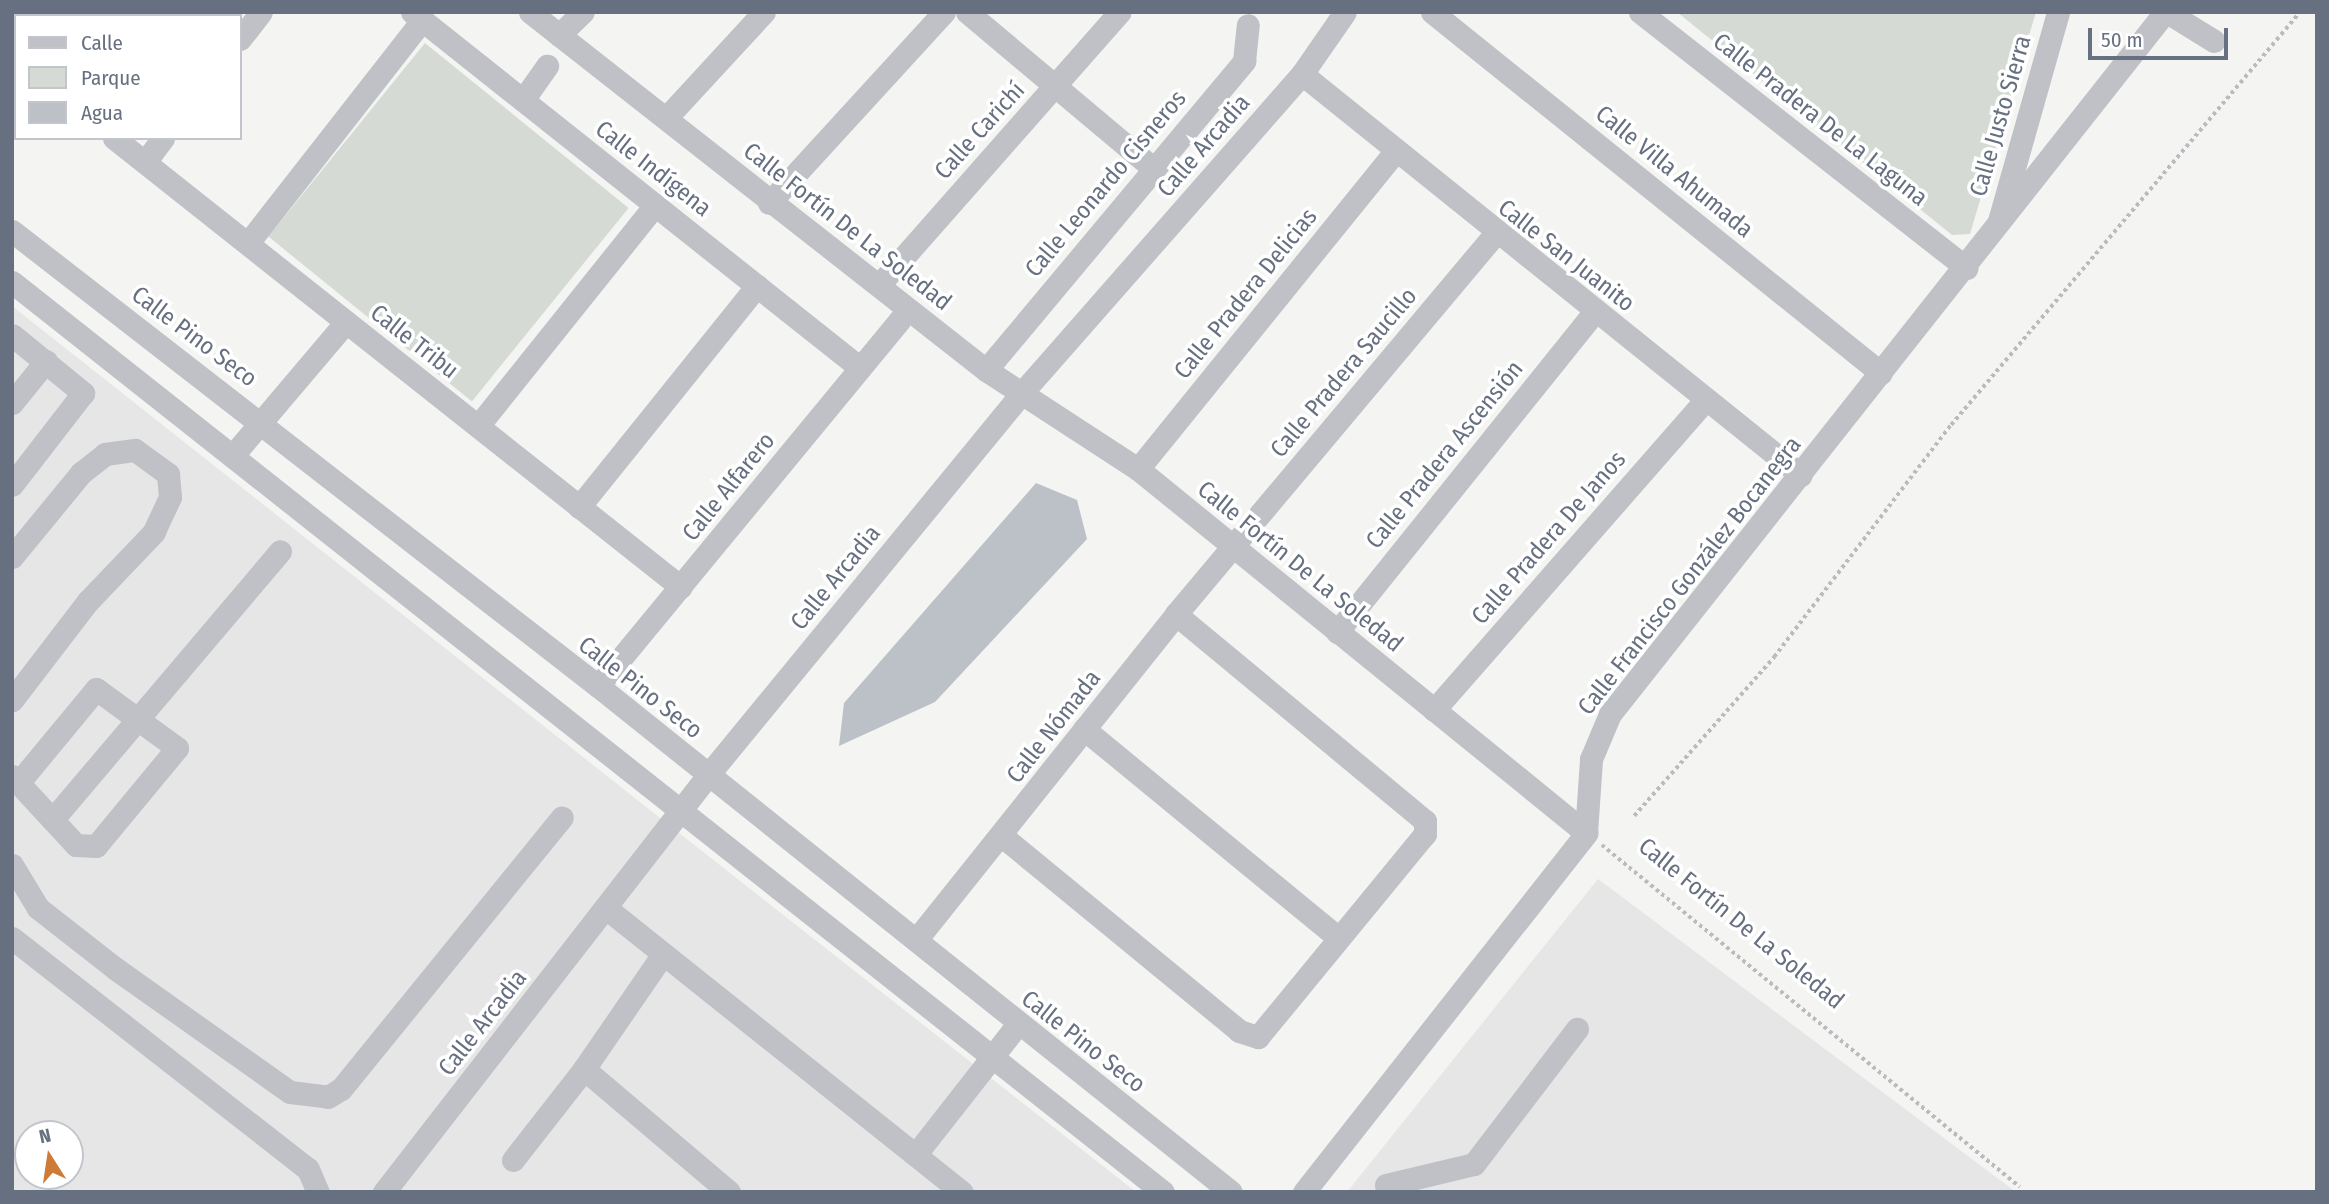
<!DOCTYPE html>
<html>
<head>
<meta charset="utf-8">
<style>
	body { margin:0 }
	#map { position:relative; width:2329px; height:1204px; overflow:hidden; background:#f4f5f2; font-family:"Fira Sans Condensed",sans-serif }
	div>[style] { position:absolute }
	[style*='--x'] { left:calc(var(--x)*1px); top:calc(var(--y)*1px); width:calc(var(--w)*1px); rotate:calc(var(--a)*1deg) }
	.built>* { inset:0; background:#e5e6e5 }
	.green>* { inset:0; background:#d5dbd4; transform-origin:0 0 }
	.water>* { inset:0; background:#bbc1c7 }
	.path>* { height:3.5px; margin-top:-1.75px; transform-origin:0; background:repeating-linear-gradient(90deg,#b9bbbe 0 3.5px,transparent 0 7px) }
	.minor>* { height:23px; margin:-11.5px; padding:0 11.5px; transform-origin:11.5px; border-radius:11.5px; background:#bfc1c6 }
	span { translate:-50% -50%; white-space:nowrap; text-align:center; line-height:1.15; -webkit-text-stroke:7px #fff; paint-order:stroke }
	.street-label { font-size:24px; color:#677080 }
	.frame { position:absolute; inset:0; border:14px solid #677080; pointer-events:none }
	.legend { position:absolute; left:14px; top:14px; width:228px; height:126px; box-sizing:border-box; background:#fff; border:2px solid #c2c6cc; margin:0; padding:9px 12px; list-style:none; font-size:21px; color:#677080 }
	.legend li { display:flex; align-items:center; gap:14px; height:35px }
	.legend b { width:35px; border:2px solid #c2c6cc }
	.north { position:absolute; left:14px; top:1120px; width:70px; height:70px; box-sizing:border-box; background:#fff; border:2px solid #c2c6cc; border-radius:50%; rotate:348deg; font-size:19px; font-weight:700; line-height:28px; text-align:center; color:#677080 }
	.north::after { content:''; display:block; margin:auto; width:24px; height:32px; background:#cf7b38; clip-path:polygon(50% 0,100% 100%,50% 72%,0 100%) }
	.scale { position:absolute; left:2088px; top:28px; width:140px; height:32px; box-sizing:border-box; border:4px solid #677080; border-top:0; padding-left:9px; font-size:21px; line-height:24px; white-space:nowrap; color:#677080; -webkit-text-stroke:5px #fff; paint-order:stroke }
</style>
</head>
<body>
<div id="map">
	<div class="built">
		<i style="clip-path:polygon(evenodd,12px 306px,688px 840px,1136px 1192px,12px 1192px,12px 306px,28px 1134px,70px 1134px,70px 1176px,28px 1176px,28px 1134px)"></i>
		<i style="clip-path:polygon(1598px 879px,2016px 1192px,1347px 1192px)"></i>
	</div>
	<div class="green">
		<i style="clip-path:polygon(1677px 12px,2036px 12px,1970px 234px,1952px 235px)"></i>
		<i style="left:425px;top:43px;width:262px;height:249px;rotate:39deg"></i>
	</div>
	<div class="water">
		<i style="clip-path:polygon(1036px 483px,1077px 500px,1087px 539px,935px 702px,839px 746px,844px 703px)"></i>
	</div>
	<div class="path">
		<i style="--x:1634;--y:816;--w:212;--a:-48.6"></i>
		<i style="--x:1774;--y:657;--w:292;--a:-52.7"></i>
		<i style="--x:1951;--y:425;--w:541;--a:-49.8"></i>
		<i style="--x:1602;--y:845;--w:540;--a:39.29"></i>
	</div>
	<div class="minor">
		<i style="--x:412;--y:12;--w:572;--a:38.47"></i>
		<i style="--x:530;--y:12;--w:580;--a:38.14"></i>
		<i style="--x:986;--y:370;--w:181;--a:33.1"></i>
		<i style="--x:1138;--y:469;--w:577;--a:39.09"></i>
		<i style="--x:967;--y:12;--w:243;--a:40"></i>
		<i style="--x:1432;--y:12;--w:576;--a:38.8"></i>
		<i style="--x:1640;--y:12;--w:415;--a:38.1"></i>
		<i style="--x:2167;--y:12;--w:55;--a:31.7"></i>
		<i style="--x:86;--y:16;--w:4;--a:-63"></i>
		<i style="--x:559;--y:35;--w:33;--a:-44"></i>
		<i style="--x:240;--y:39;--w:34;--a:-52"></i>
		<i style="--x:1302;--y:74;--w:640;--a:38.79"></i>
		<i style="--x:523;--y:100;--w:42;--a:-54.8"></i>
		<i style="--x:667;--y:117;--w:143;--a:-47.3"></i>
		<i style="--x:114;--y:138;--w:723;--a:38.38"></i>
		<i style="--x:145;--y:162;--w:30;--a:-53"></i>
		<i style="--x:769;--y:203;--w:259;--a:-47.5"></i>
		<i style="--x:1999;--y:221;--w:217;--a:-74.2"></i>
		<i style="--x:12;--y:231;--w:742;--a:37.83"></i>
		<i style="--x:598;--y:686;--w:810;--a:38.64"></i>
		<i style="--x:248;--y:243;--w:283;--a:-52"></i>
		<i style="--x:12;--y:282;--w:1467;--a:38.33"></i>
		<i style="--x:879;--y:285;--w:364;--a:-48.6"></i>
		<i style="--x:12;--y:335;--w:92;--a:39.2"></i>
		<i style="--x:83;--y:393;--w:116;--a:127.7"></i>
		<i style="--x:986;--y:370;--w:403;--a:-50.1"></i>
		<i style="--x:1244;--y:61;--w:36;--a:-84"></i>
		<i style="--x:12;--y:403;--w:54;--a:-51"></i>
		<i style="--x:478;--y:426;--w:283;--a:-51.3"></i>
		<i style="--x:234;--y:454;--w:173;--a:-49.7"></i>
		<i style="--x:1138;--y:469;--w:408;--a:-51"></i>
		<i style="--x:579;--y:507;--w:284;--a:-51.2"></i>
		<i style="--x:12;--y:557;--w:109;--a:-50.6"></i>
		<i style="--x:81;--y:473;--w:31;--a:-38"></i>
		<i style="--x:105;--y:454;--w:30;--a:-8"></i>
		<i style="--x:135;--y:450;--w:41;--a:36"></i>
		<i style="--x:168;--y:474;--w:23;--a:85"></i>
		<i style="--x:170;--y:497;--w:38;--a:115"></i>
		<i style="--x:154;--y:532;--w:95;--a:133.7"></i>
		<i style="--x:88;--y:601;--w:125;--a:127.5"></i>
		<i style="--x:1337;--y:632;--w:410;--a:-51.2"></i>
		<i style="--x:598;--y:686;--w:475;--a:-50.5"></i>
		<i style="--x:1434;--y:710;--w:412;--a:-48.8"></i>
		<i style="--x:1084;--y:729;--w:328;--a:39.4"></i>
		<i style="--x:12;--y:776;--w:94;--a:47.2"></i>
		<i style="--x:76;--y:845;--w:20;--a:3"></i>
		<i style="--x:96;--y:846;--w:127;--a:-50.4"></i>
		<i style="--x:177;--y:748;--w:100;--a:-143.9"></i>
		<i style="--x:96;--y:689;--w:121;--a:129.6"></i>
		<i style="--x:53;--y:819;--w:351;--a:-49.7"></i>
		<i style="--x:1002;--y:836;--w:307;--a:39.4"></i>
		<i style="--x:1239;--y:1031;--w:20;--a:18"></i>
		<i style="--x:1258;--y:1037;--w:263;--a:-50.6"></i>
		<i style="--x:1425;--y:834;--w:13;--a:-90"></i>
		<i style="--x:1425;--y:821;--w:324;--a:-140.3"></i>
		<i style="--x:12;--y:865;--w:50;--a:58.8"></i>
		<i style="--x:38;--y:908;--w:99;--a:38"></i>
		<i style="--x:116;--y:969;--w:213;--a:35.3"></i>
		<i style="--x:290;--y:1092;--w:38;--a:7"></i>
		<i style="--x:328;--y:1097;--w:15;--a:-32"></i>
		<i style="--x:341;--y:1089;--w:350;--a:-50.9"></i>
		<i style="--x:606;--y:908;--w:455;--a:38.6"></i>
		<i style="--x:12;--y:938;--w:375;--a:38"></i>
		<i style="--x:308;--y:1169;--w:25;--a:67"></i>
		<i style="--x:916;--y:940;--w:417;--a:-51.4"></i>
		<i style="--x:1176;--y:614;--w:496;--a:-50"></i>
		<i style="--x:663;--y:954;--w:140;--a:124.5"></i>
		<i style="--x:584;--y:1069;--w:190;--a:40.3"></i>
		<i style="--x:916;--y:1154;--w:164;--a:-51.9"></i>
		<i style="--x:513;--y:1160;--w:115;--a:-52"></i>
		<i style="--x:1386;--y:1185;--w:90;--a:-13.4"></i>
		<i style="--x:1474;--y:1164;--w:170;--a:-52.7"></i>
		<i style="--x:384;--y:1192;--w:528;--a:-52.15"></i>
		<i style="--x:708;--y:775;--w:492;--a:-50.6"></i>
		<i style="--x:1020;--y:395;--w:427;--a:-48.7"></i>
		<i style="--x:1302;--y:74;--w:75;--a:-55.3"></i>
		<i style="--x:1304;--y:1192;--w:457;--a:-51.8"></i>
		<i style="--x:1586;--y:833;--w:74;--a:-86.1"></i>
		<i style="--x:1591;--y:759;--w:49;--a:-67.1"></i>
		<i style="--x:1610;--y:714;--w:895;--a:-51.67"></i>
	</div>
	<div class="street-label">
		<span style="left:2001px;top:116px;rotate:-74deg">Calle Justo Sierra</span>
		<span style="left:1820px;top:120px;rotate:38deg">Calle Pradera De La Laguna</span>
		<span style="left:980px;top:131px;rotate:-48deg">Calle Carichí</span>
		<span style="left:1204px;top:146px;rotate:-49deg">Calle Arcadia</span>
		<span style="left:653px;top:169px;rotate:38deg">Calle Indígena</span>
		<span style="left:1674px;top:172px;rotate:39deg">Calle Villa Ahumada</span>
		<span style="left:1106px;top:184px;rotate:-50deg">Calle Leonardo Cisneros</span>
		<span style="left:847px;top:227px;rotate:38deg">Calle Fortín De La Soledad</span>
		<span style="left:1566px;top:256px;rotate:38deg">Calle San Juanito</span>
		<span style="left:1246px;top:294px;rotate:-51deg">Calle Pradera Delicias</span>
		<span style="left:194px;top:337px;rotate:37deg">Calle Pino Seco</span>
		<span style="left:414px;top:342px;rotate:38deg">Calle Tribu</span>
		<span style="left:1344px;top:373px;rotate:-50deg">Calle Pradera Saucillo</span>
		<span style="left:1445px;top:455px;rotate:-51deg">Calle Pradera Ascensión</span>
		<span style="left:729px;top:487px;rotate:-51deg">Calle Alfarero</span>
		<span style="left:1549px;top:538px;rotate:-49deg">Calle Pradera De Janos</span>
		<span style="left:1300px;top:567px;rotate:39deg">Calle Fortín De La Soledad</span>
		<span style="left:1690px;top:576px;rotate:-52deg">Calle Francisco González Bocanegra</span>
		<span style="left:836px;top:578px;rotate:-51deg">Calle Arcadia</span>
		<span style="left:640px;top:688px;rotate:38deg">Calle Pino Seco</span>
		<span style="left:1054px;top:727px;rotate:-52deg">Calle Nómada</span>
		<span style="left:1741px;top:924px;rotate:39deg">Calle Fortín De La Soledad</span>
		<span style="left:483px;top:1023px;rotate:-52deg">Calle Arcadia</span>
		<span style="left:1083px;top:1042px;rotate:38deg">Calle Pino Seco</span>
	</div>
	<div class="frame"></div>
	<ul class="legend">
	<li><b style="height:9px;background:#bfc1c6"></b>Calle</li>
	<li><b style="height:19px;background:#d5dbd4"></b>Parque</li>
	<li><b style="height:19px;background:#bbc1c7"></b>Agua</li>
	</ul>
	<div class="north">N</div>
	<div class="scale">50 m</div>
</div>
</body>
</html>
